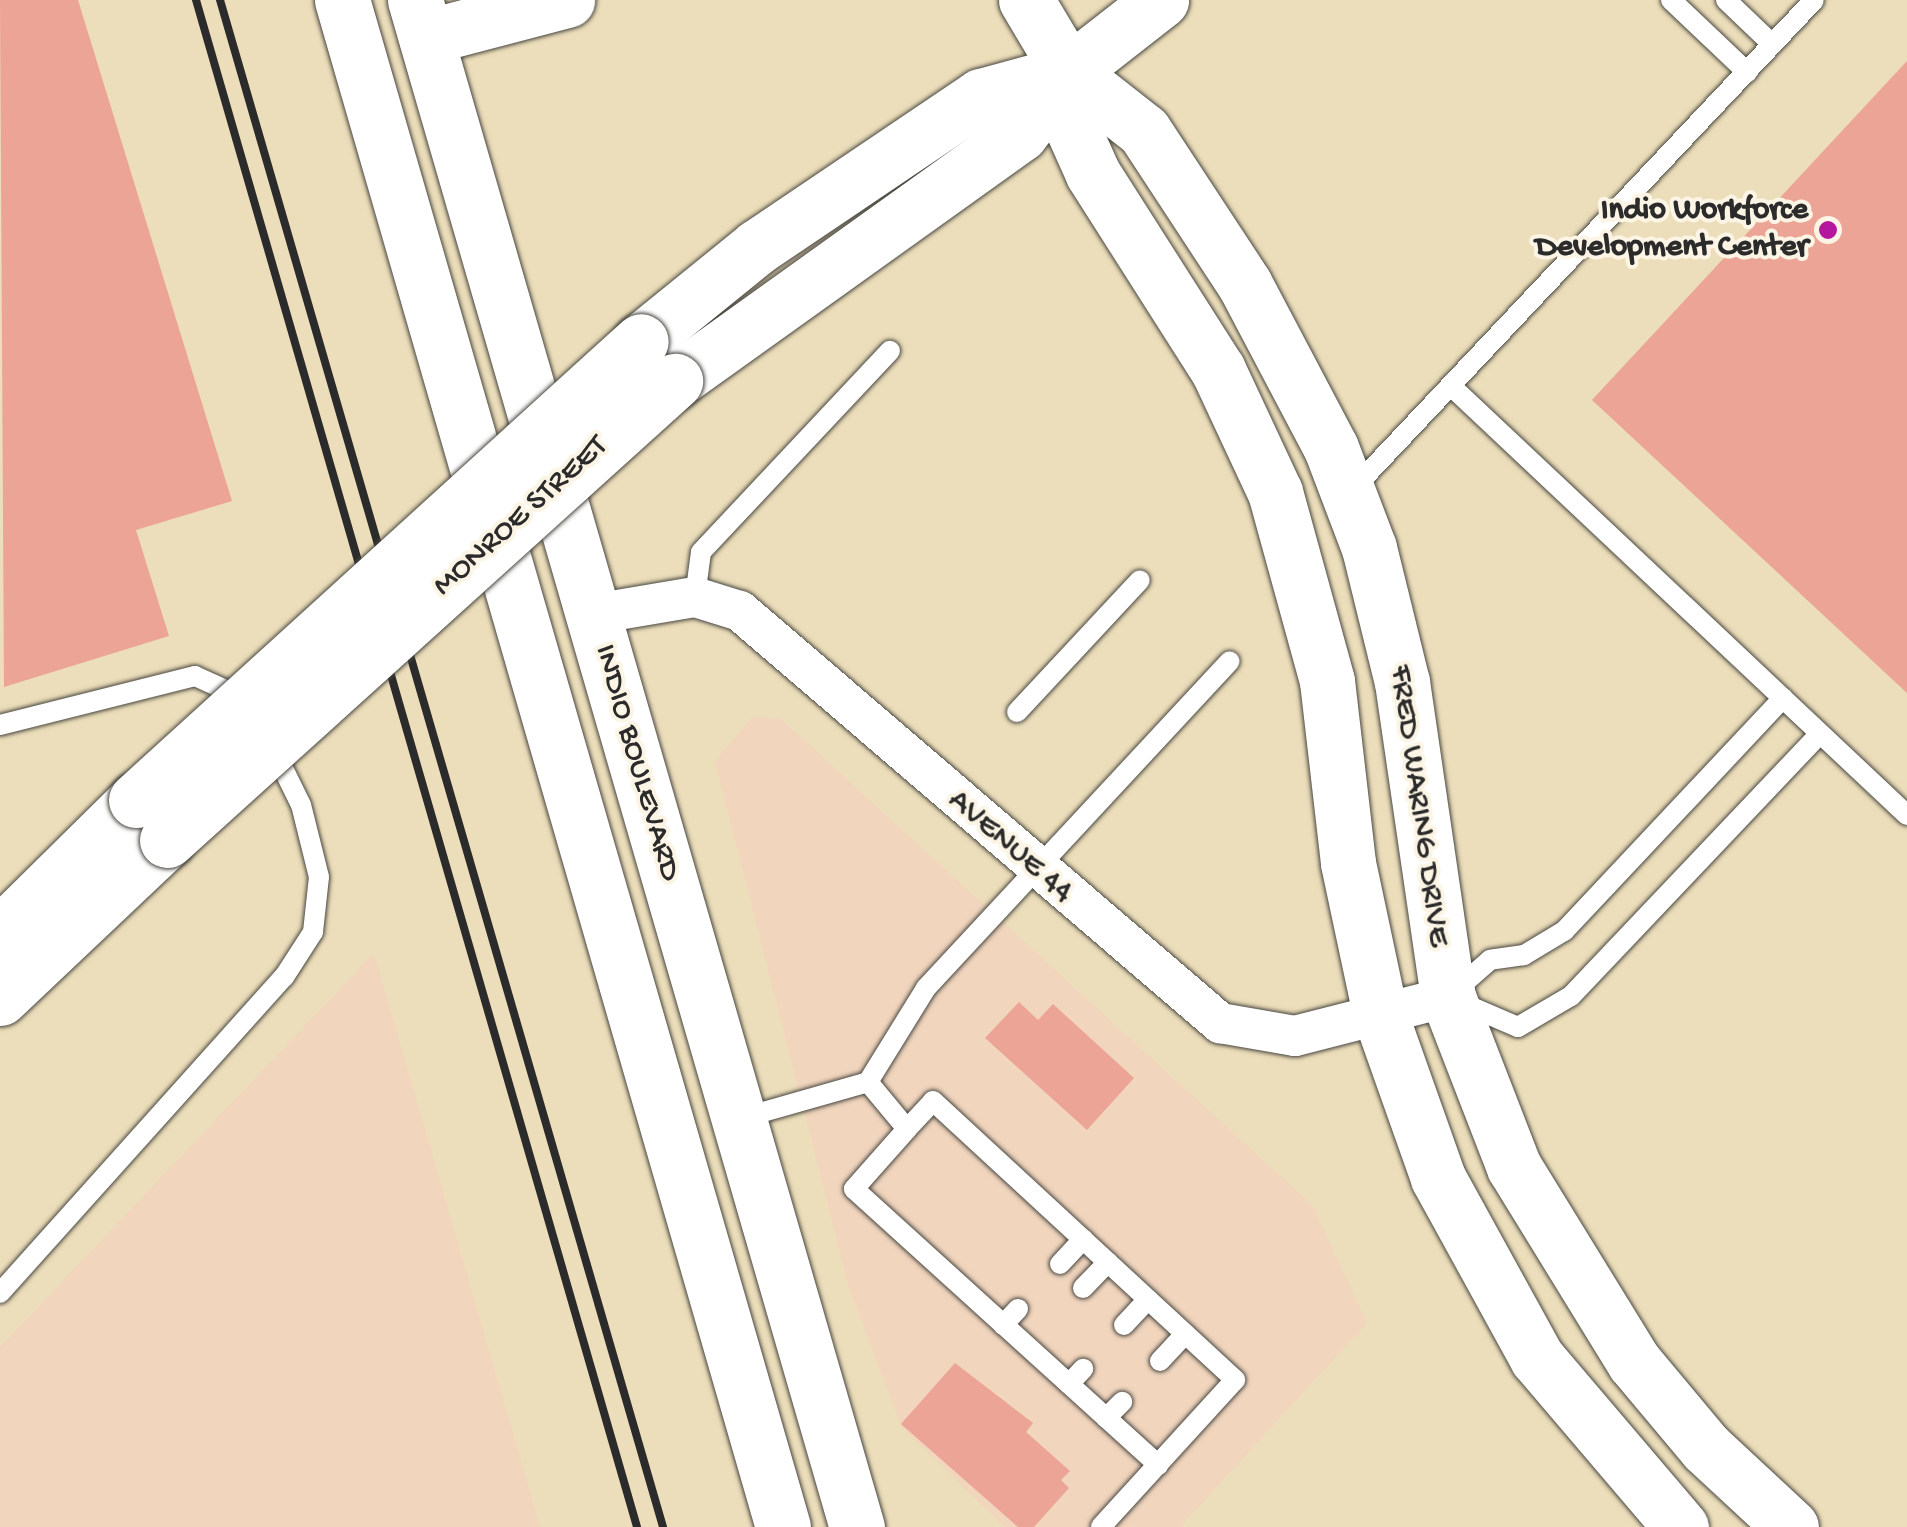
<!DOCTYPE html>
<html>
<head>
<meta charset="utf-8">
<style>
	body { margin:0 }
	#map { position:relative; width:1907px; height:1527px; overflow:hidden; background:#ecdeba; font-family:"Gochi Hand",sans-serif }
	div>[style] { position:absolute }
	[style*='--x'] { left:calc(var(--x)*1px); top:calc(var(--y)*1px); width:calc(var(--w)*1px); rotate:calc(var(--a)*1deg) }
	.built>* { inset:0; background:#f1d5bd }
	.building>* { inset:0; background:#eba495 }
	.roads { filter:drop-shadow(0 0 2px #484640) drop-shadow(0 0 2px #484640) }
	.service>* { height:20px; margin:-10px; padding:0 10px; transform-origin:10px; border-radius:10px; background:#fff }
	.minor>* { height:40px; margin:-20px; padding:0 20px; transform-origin:20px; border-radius:20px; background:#fff }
	.secondary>* { height:55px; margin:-27.5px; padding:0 27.5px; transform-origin:27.5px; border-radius:27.5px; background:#fff }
	.primary>* { height:55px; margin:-27.5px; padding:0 27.5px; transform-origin:27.5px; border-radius:27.5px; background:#fff }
	.rail>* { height:8px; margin:-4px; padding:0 4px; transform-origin:4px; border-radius:4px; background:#2b2b2b }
	.bridges { filter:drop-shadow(0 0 2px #484640) drop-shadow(0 0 2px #484640) }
	.secondary-bridge>* { height:55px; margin:-27.5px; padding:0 27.5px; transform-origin:27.5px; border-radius:27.5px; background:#fff }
	.dots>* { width:28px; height:28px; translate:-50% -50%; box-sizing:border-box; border:5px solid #fcf5e5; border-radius:50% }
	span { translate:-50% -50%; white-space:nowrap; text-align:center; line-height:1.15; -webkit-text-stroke:8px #fcf5e5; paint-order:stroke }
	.poi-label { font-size:32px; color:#2b2b2b; font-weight:700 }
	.right { translate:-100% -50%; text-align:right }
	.street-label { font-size:32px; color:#2b2b2b }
</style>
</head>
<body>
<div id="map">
	<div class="built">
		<i style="clip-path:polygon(753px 716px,781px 719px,1312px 1205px,1367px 1323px,1180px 1527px,1005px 1527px,902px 1428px,849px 1288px,715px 761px)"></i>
		<i style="clip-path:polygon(374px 953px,540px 1527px,0 1527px,0 1347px)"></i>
	</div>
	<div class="building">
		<i style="clip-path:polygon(0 0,78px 0,232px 501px,136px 530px,169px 636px,4px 687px)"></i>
		<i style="clip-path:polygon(1907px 61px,1907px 693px,1592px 400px)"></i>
		<i style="clip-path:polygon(1019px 1002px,1038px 1020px,1053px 1004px,1134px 1078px,1087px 1130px,985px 1038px)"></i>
		<i style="clip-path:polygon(955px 1363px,1033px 1423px,1026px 1432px,1070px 1471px,1061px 1480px,1069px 1488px,1034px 1527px,1018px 1527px,901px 1424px)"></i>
	</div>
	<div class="roads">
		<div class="service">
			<i style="--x:1671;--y:0;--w:105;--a:43.5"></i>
			<i style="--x:1726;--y:0;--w:64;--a:43.7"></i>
			<i style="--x:1451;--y:386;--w:626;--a:43.25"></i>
			<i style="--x:1352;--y:490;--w:673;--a:-46.68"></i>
			<i style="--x:695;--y:597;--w:45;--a:-82.4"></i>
			<i style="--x:701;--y:552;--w:276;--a:-46.8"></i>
			<i style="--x:1783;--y:698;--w:320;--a:133.2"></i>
			<i style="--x:1564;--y:931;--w:47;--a:149"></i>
			<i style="--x:1524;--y:955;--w:34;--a:172"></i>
			<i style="--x:1490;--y:960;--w:56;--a:138.6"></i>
			<i style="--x:1448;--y:997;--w:76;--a:23.2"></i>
			<i style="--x:1518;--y:1027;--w:61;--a:-30.3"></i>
			<i style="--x:1571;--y:996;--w:361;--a:-46.5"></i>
			<i style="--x:1017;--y:712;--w:180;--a:-47"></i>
			<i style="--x:0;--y:725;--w:201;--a:-14.1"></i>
			<i style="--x:195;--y:676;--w:51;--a:24.5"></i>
			<i style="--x:868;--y:1082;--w:61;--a:50.3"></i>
			<i style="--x:907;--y:1129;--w:38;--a:-47"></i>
			<i style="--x:933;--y:1101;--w:411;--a:42.7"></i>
			<i style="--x:1235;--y:1380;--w:199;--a:132.4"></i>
			<i style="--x:742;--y:1118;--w:131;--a:-15.9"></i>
			<i style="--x:868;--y:1082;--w:110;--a:-58.3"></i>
			<i style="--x:926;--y:988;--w:446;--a:-47.1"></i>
			<i style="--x:907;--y:1129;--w:80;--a:131.5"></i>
			<i style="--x:854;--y:1189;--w:411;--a:42.2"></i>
			<i style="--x:1060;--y:1264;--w:34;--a:-47"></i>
			<i style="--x:1083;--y:1288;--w:36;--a:-46"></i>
			<i style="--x:0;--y:1293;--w:425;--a:-48.1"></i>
			<i style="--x:284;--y:977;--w:54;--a:-57.2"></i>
			<i style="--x:313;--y:932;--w:55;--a:-83.8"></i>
			<i style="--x:319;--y:877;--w:74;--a:-104"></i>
			<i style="--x:301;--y:805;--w:66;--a:-116.2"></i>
			<i style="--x:1003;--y:1325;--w:22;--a:-47"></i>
			<i style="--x:1124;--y:1325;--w:35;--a:-47"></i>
			<i style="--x:1160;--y:1361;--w:37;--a:-47"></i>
			<i style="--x:1069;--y:1384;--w:21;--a:-47"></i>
			<i style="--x:1106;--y:1418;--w:23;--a:-45"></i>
		</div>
		<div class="minor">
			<i style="--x:594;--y:614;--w:102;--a:-9.6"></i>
			<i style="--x:695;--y:597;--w:47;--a:17.3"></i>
			<i style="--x:740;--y:611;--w:633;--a:40.64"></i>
			<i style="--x:1220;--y:1023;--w:76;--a:9.8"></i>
			<i style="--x:1295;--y:1036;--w:158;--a:-14.3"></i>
		</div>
		<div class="secondary">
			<i style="--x:1026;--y:0;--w:84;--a:59.2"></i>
			<i style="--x:1069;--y:72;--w:95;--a:38.2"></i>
			<i style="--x:1144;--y:131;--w:184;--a:56.7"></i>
			<i style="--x:1245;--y:285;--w:184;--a:62.2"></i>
			<i style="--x:1331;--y:448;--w:107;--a:69.2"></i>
			<i style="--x:1369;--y:548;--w:138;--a:76.2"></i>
			<i style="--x:1402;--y:682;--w:318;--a:81.7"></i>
			<i style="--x:1448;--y:997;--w:182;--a:68.8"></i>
			<i style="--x:1514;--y:1167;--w:229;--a:58.4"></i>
			<i style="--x:1634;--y:1362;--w:112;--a:50.1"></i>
			<i style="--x:1706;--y:1448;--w:116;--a:42.9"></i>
			<i style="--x:426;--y:37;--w:146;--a:-14.7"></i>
			<i style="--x:1069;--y:72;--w:55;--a:86.9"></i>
			<i style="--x:1072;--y:127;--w:51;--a:65.9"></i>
			<i style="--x:1093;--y:174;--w:232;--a:57.5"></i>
			<i style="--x:1218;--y:370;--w:135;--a:65"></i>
			<i style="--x:1275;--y:492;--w:196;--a:74.6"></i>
			<i style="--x:1327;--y:681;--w:183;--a:83.4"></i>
			<i style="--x:1348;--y:863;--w:154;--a:78"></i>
			<i style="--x:1380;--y:1014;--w:174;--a:70.5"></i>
			<i style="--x:1438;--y:1178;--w:205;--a:61.2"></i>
			<i style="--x:1537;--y:1358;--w:222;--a:49.6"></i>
			<i style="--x:641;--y:341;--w:149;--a:-39"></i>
			<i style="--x:757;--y:247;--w:270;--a:-34"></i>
			<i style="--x:981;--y:96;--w:91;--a:-15.3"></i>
			<i style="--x:675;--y:381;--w:424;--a:-35.6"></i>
			<i style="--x:1020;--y:134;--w:79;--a:-51.7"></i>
			<i style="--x:1069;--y:72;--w:117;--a:-38"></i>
			<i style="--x:0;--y:934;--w:191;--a:-44.6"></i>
			<i style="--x:0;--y:998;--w:230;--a:-43.4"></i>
		</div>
		<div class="primary">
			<i style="--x:342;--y:0;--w:1589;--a:73.89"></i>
			<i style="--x:415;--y:0;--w:1590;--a:73.86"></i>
		</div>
	</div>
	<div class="rail">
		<i style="--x:196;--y:0;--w:1589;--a:73.89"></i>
		<i style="--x:220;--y:0;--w:1590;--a:73.82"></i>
	</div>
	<div class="bridges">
		<div class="secondary-bridge">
			<i style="--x:136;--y:800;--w:682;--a:-42.27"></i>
			<i style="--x:167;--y:840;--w:685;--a:-42.1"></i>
		</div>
	</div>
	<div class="dots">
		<i style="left:1828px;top:230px;background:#b5179e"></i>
	</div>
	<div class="poi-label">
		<span class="right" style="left:1808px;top:230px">Indio Workforce<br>Development Center</span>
	</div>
	<div class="street-label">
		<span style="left:521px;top:517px;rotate:-42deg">MONROE STREET</span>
		<span style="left:636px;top:763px;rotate:74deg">INDIO BOULEVARD</span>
		<span style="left:1418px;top:806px;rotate:82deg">FRED WARING DRIVE</span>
		<span style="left:1010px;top:847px;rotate:41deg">AVENUE 44</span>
	</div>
</div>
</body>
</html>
